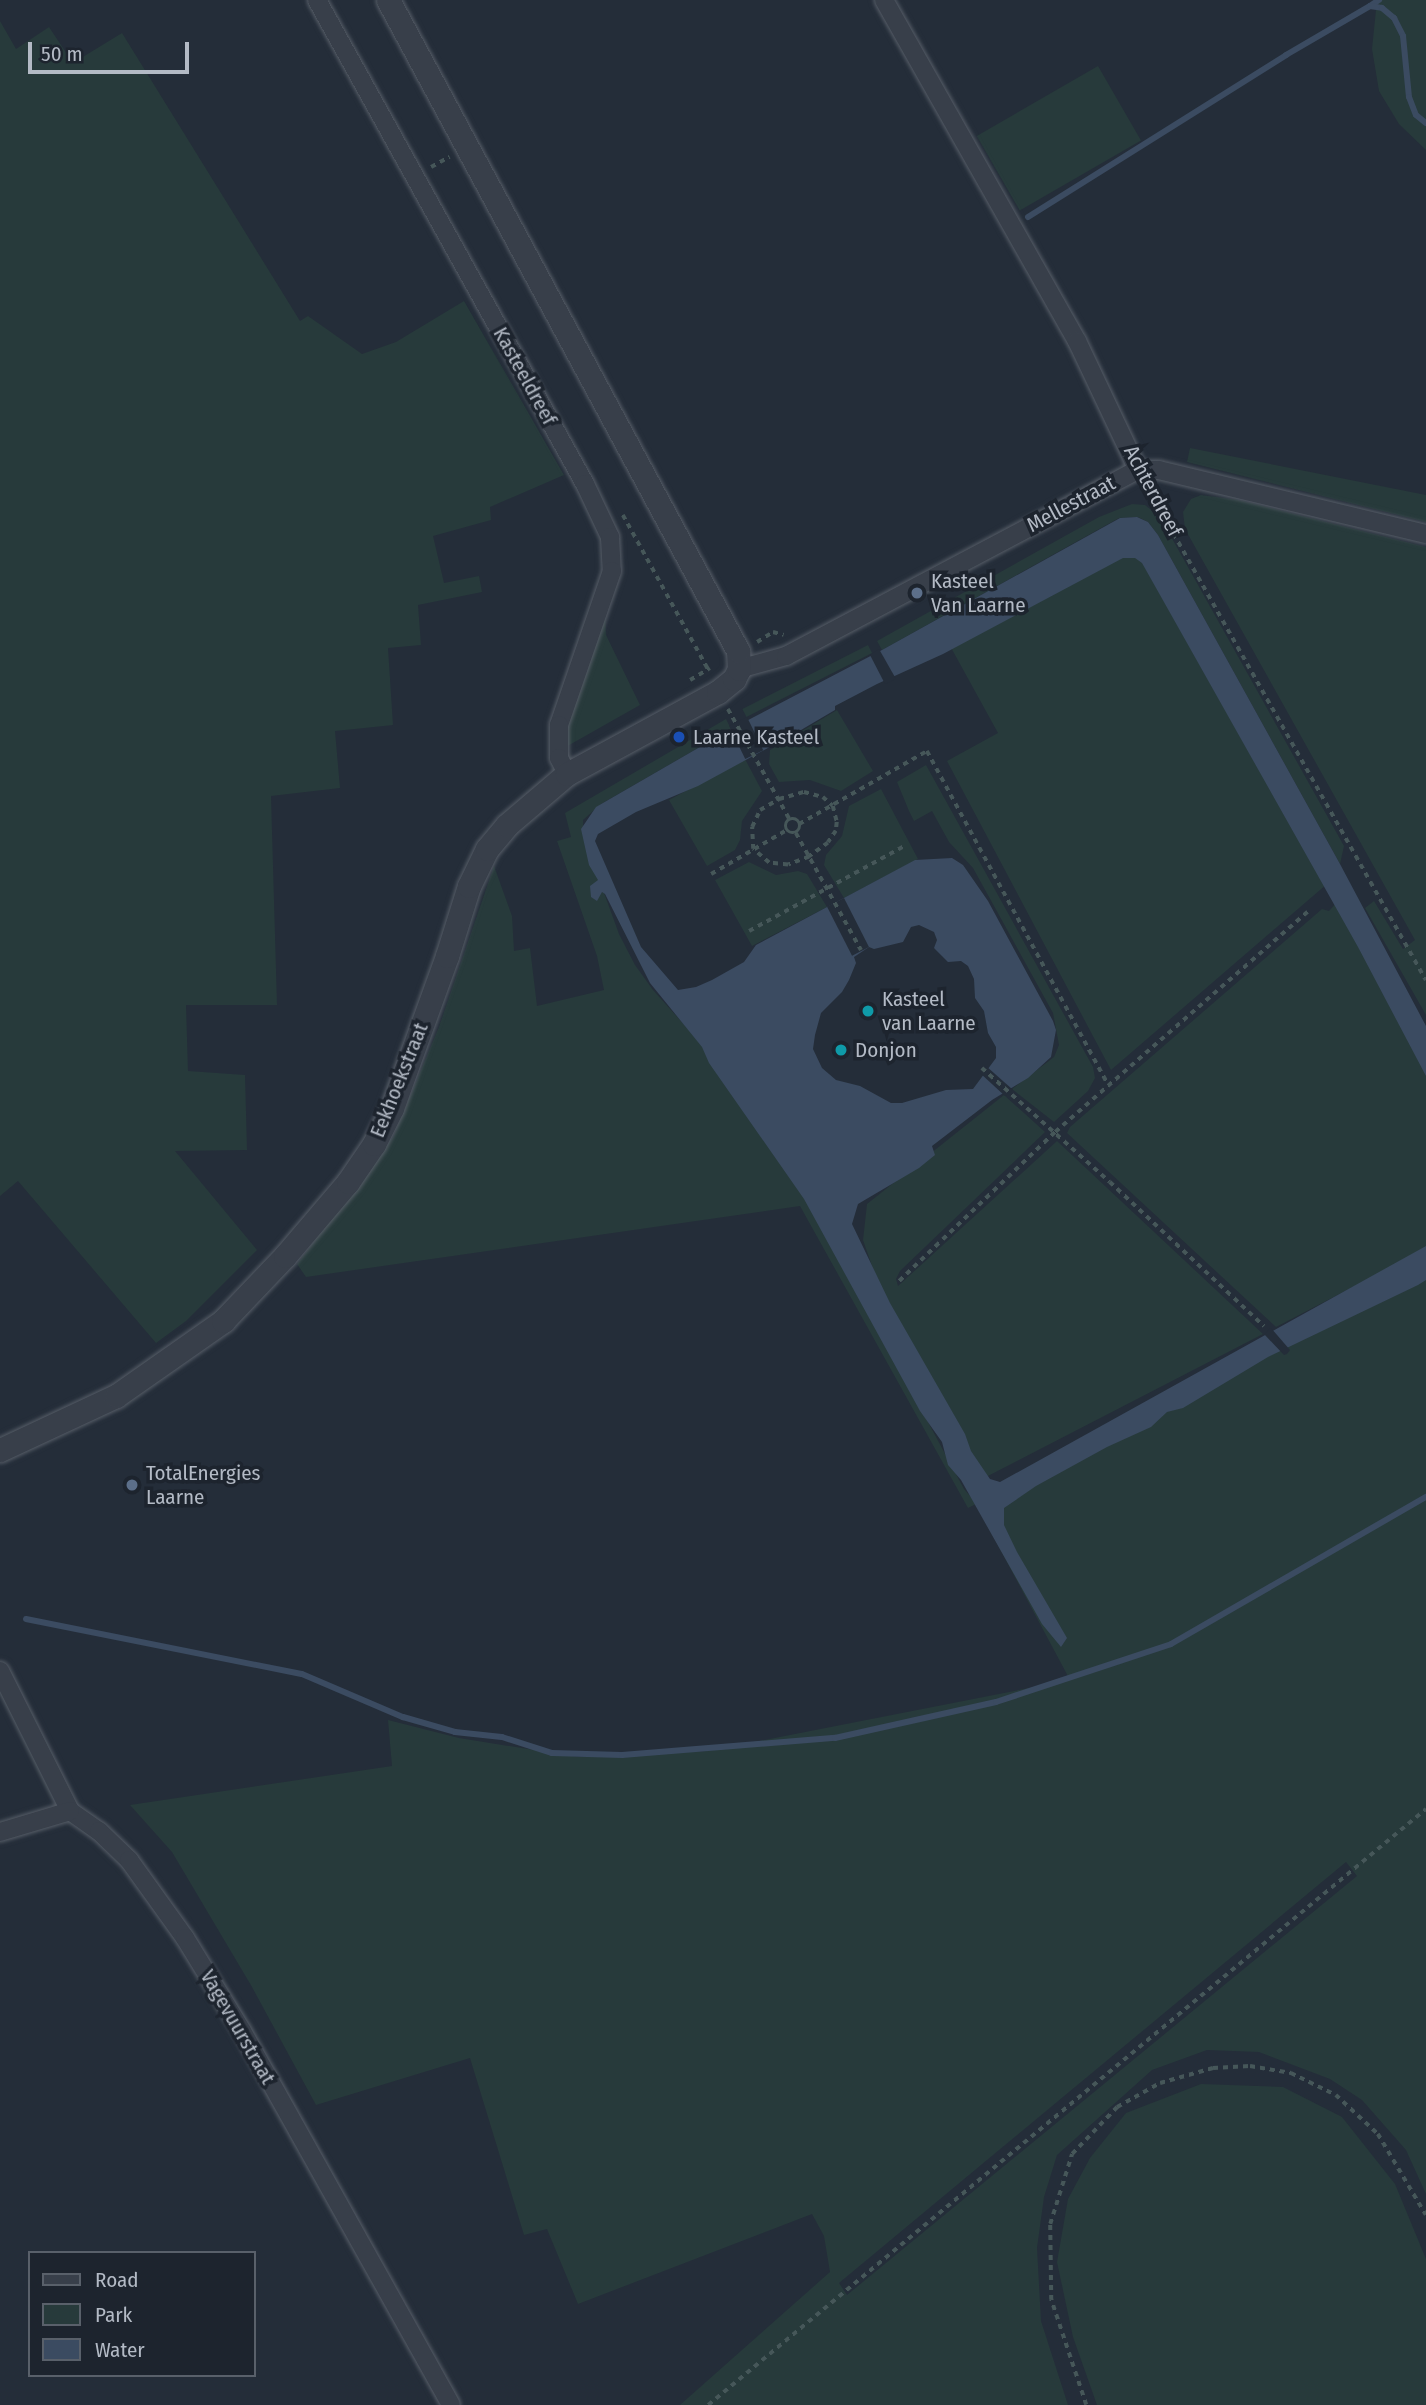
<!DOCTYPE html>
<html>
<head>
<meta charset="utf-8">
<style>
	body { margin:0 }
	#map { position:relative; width:1426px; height:2405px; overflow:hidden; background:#242d39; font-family:"Fira Sans Condensed",sans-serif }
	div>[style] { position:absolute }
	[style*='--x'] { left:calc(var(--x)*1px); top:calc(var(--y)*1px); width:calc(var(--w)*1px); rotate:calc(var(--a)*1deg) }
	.green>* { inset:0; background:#273a3b; transform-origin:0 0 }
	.water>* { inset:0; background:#3b4b61 }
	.pier>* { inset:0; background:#242d39; transform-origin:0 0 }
	.stream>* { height:6px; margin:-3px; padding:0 3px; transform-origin:3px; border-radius:3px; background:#3b4b61 }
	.path>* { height:3.5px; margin-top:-1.75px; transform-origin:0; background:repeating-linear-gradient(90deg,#465759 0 5px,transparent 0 10px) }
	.path>.ring { margin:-1.75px; padding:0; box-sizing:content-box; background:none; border:3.5px solid #465759; border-radius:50% }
	.roads { filter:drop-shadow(0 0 2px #565d67) drop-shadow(0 0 2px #565d67) }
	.minor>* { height:18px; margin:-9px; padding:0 9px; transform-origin:9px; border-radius:9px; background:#383f4a }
	.tertiary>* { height:23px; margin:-11.5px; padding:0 11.5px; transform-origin:11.5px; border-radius:11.5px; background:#383f4a }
	.dots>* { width:19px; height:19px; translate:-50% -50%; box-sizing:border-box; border:4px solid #1d242e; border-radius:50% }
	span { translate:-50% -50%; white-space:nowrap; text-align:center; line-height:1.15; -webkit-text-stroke:7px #1d242e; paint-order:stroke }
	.street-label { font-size:21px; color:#b3bac5 }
	.poi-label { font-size:21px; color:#b3bac5 }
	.left { translate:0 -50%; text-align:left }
	.legend { position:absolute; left:28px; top:2251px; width:228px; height:126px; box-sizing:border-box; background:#1d242e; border:2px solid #59606a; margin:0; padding:9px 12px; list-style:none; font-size:21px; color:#b3bac5 }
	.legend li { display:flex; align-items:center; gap:14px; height:35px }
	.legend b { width:35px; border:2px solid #59606a }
	.scale { position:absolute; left:28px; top:42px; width:161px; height:32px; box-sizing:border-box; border:4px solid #b3bac5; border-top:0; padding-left:9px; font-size:21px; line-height:24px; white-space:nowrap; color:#b3bac5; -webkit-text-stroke:5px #1d242e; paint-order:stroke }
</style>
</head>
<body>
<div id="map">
	<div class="green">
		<i style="clip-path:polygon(1377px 0,1426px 0,1426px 150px,1399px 124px,1379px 91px,1372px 49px)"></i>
		<i style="clip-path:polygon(0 21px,16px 49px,49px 27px,73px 63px,122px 33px,300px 321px,308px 316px,362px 354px,396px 342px,464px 301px,564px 475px,490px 507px,491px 520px,433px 536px,444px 583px,479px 576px,482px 592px,418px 605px,421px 645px,388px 648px,393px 725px,335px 731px,340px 788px,271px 796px,277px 1005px,186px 1005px,188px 1071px,245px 1075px,247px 1150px,175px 1151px,257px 1250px,186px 1321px,156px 1343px,18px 1181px,0 1196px)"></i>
		<i style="left:1098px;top:66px;width:86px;height:140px;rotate:60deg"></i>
		<i style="clip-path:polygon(1190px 448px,1426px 495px,1426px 522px,1187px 462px)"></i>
		<i style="clip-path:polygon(1201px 495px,1239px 500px,1426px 547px,1426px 1015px,1365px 908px,1374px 901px,1403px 949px,1415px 940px,1185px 529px,1183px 512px,1191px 499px)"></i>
		<i style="clip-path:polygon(1132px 504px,1145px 505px,1160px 517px,1344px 846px,1340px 864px,1158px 535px,1148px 522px,1138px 517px,1119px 518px,882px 650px,877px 641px,1099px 517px)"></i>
		<i style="clip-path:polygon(1126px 550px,1142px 554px,1327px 884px,1111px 1070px,947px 761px,998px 733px,949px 644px)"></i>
		<i style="clip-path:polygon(605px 604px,606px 635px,640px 705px,564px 748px,565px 719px)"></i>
		<i style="left:868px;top:645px;width:9px;height:141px;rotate:63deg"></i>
		<i style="clip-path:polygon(837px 710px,873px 771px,841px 791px,810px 780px,779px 782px,769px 764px,770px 750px)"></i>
		<i style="clip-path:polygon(evenodd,726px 719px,731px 729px,601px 804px,583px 820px,583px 835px,619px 934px,635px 965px,653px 990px,733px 1079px,828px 1236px,964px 1489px,976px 1503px,1426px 1270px,1426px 2194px,1406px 2150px,1362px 2100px,1330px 2079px,1259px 2052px,1207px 2050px,1152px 2070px,1057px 2155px,1044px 2197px,1037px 2248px,1041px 2321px,1068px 2405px,680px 2405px,830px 2272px,824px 2236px,812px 2214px,578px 2304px,547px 2229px,524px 2235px,470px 2058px,316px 2105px,252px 1987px,172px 1852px,130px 1805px,392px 1766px,388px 1720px,459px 1738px,578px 1757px,708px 1751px,1070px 1680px,976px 1504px,968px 1508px,800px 1206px,306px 1277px,297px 1264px,393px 1137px,439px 1027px,494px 866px,512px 916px,514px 951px,530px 948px,537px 1006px,604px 990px,597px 956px,557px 841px,571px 837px,565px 813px,726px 719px,1346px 1862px,1357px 1876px,847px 2295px,839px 2283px,1346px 1862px)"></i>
		<i style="clip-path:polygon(745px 759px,762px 791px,742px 821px,740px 840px,735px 850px,707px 866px,669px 800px)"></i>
		<i style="clip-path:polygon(926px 765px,1093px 1067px,1095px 1078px,1088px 1091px,1054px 1122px,1012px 1089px,1054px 1057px,1059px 1045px,1053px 1013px,973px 868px,949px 842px,932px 811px,914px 821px,909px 811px,897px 782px)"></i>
		<i style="clip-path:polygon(881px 789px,918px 859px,844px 898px,824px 865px,826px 855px,842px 836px,849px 806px)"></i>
		<i style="clip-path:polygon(749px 862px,776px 875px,798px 871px,807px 874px,827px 907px,752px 946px,715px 880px)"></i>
		<i style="clip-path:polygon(1337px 902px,1426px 1061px,1426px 1249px,1276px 1327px,1067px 1133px,1070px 1127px,1322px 909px,1329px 911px)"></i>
		<i style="clip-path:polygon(1004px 1095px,1045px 1132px,900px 1271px,896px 1279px,898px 1286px,1057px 1141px,1263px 1334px,984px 1478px,880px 1289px,863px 1240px,867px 1204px)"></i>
		<i style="clip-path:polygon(1201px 2084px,1283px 2087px,1342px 2117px,1395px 2184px,1426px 2259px,1426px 2405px,1097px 2405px,1073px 2337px,1057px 2262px,1068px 2199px,1090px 2158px,1126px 2113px)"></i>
	</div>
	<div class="water">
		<i style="clip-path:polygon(evenodd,1137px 517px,1148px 522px,1158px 535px,1340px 864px,1426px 1026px,1426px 1076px,1358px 947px,1142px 563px,1135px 558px,1123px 558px,943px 654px,877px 684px,835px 706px,835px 710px,801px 730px,698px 786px,636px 812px,598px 834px,595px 841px,641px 947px,678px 990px,696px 987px,712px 980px,744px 962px,756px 945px,915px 860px,952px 858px,963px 865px,988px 901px,1053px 1021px,1056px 1030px,1051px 1057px,1028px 1078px,992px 1100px,932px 1146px,935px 1155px,919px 1168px,858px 1204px,852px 1224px,890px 1303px,965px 1434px,971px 1451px,990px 1479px,1000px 1482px,1426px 1246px,1426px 1280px,1418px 1285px,1268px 1357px,1183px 1408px,1167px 1412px,1151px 1427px,1107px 1447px,1036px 1486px,1004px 1508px,1004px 1525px,1017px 1552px,1067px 1638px,1061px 1647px,1042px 1624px,961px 1480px,948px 1465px,942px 1442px,920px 1411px,804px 1199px,709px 1063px,702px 1047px,650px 983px,605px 894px,602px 892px,597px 901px,591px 897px,590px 886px,598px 880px,589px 865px,581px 829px,596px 807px,731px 729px,882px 650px,1120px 518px,1137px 517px,919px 925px,934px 932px,937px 940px,934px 948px,948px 962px,961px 961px,968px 966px,974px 979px,975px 998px,984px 1011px,988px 1033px,996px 1047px,996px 1058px,973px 1089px,946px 1090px,902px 1103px,891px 1103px,860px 1086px,836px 1080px,822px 1068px,813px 1049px,815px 1035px,821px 1013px,842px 992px,849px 980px,856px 963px,854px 957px,869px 947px,874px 949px,903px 942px,911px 927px,919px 925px)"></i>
	</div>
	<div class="pier">
		<i style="clip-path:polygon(879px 649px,896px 679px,885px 684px,870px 655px)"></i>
		<i style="left:747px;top:717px;width:37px;height:20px;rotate:64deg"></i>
		<i style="left:844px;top:898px;width:55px;height:19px;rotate:63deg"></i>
		<i style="clip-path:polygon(986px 1066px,1012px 1089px,1013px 1090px,1005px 1096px,980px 1073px)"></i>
		<i style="clip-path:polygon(1271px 1328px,1290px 1350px,1287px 1354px,1284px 1355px,1264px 1334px)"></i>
	</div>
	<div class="stream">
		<i style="--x:1370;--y:6;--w:11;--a:-34"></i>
		<i style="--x:1028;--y:217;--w:305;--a:-32.1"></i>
		<i style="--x:1286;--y:55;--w:97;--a:-30.3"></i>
		<i style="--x:1370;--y:6;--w:12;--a:9"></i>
		<i style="--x:1382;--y:8;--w:16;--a:40"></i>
		<i style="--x:1394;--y:18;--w:20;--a:63"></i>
		<i style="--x:1403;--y:36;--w:61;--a:84.4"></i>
		<i style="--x:1409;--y:97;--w:19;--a:69"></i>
		<i style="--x:1416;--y:115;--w:13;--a:39"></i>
		<i style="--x:26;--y:1619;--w:281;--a:11.3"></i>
		<i style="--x:302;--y:1674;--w:110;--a:23.1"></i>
		<i style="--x:403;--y:1717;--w:54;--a:16.1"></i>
		<i style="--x:455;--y:1732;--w:47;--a:6.1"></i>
		<i style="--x:502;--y:1737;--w:52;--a:17.7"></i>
		<i style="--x:552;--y:1753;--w:70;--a:1.6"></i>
		<i style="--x:622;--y:1755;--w:214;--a:-4.6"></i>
		<i style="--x:835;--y:1738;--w:165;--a:-12.6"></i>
		<i style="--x:996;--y:1702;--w:184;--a:-18.3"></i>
		<i style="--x:1171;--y:1644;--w:294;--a:-30"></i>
	</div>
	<div class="path">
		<i style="--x:431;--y:167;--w:21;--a:-29"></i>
		<i style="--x:1149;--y:490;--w:563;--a:60.52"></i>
		<i style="--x:623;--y:515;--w:178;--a:61.1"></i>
		<i style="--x:757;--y:642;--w:19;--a:-32"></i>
		<i style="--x:773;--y:632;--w:11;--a:15"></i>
		<i style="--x:690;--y:680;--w:23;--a:-31"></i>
		<i style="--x:728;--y:709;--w:127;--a:60.8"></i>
		<i style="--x:804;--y:792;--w:20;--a:15"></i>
		<i style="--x:823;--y:797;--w:13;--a:42"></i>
		<i style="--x:833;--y:806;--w:16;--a:76"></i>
		<i style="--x:837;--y:822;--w:9;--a:96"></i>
		<i style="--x:836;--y:831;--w:14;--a:124"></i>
		<i style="--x:828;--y:843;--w:24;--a:144"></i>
		<i style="--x:809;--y:857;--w:22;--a:159"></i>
		<i style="--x:788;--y:865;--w:19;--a:-174"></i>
		<i style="--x:769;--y:863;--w:21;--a:-139"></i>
		<i style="--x:753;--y:849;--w:22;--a:-93"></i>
		<i style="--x:752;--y:827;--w:19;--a:-65"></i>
		<i style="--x:760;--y:810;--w:22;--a:-30"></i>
		<i style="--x:779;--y:799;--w:26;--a:-16"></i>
		<i class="ring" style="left:786px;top:819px;width:10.5px;height:10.5px"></i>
		<i style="--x:799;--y:824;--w:147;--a:-29.7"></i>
		<i style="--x:927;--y:751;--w:380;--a:61.5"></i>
		<i style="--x:796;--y:833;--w:134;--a:60.9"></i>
		<i style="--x:711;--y:874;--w:88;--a:-30.1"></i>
		<i style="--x:749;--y:931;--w:179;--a:-28.7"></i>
		<i style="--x:982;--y:1068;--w:171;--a:41.7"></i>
		<i style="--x:1110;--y:1182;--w:211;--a:43.1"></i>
		<i style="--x:899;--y:1281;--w:216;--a:-43.7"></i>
		<i style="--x:1055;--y:1132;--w:335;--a:-41.1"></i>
		<i style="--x:708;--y:2405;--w:933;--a:-39.7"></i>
		<i style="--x:1086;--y:2405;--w:111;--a:-108.4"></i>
		<i style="--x:1051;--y:2300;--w:76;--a:-90.8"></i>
		<i style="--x:1050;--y:2224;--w:73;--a:-72.6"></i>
		<i style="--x:1072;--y:2154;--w:65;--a:-46.2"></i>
		<i style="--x:1117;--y:2107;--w:49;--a:-29.2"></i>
		<i style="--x:1160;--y:2083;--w:55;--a:-15.8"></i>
		<i style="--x:1213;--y:2068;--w:37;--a:-3"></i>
		<i style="--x:1250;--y:2066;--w:42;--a:9.7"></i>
		<i style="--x:1291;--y:2073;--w:50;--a:26.1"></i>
		<i style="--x:1336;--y:2095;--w:57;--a:42.9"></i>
		<i style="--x:1378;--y:2134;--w:94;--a:59.3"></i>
	</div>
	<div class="roads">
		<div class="minor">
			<i style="--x:317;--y:0;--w:553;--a:61.03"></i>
			<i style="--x:585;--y:484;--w:59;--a:64.7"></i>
			<i style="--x:610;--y:537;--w:34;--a:87"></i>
			<i style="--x:612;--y:571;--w:163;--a:109"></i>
			<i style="--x:559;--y:725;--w:33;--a:90"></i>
			<i style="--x:559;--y:758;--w:18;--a:63"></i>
			<i style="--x:884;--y:0;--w:392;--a:60.5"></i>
			<i style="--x:1077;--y:341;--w:143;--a:64.7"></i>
			<i style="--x:739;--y:669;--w:49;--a:-15.5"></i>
			<i style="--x:786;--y:656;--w:398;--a:-27.9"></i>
			<i style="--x:1138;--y:470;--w:21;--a:0"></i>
			<i style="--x:1159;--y:470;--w:275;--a:13.5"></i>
			<i style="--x:0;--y:1671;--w:157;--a:63.4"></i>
			<i style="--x:70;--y:1811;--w:35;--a:35"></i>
			<i style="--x:99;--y:1831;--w:42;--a:44"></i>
			<i style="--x:129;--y:1860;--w:96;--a:54.3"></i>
			<i style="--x:185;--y:1938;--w:109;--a:58.5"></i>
			<i style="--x:242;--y:2031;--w:428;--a:60.8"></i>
			<i style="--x:0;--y:1832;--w:73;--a:-16.7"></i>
		</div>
		<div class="tertiary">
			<i style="--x:0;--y:1450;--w:128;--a:-25"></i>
			<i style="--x:116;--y:1396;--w:131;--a:-35"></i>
			<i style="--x:223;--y:1321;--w:90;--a:-46.4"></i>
			<i style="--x:285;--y:1256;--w:97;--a:-49.6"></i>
			<i style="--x:348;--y:1182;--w:46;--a:-55.6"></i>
			<i style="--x:374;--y:1144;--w:40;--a:-63.4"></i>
			<i style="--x:392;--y:1108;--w:162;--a:-70.1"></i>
			<i style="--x:447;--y:956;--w:73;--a:-72.6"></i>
			<i style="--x:469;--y:886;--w:41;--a:-64.1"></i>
			<i style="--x:487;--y:849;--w:31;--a:-50"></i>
			<i style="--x:507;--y:825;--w:79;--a:-40.4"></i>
			<i style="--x:567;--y:774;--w:172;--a:-28.5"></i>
			<i style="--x:718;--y:692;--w:21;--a:-39"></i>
			<i style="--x:734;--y:679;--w:11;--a:-63"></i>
			<i style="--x:739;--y:669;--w:18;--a:-93"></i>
			<i style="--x:738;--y:651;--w:739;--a:-118.26"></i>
		</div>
	</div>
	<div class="dots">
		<i style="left:917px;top:593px;background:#5c6f8a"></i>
		<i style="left:679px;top:737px;background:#1a4fb4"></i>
		<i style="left:868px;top:1011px;background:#0f9aa8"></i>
		<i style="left:841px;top:1050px;background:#0f9aa8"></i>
		<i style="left:132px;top:1485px;background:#5c6f8a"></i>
	</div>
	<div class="street-label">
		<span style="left:525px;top:376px;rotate:61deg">Kasteeldreef</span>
		<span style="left:1153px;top:491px;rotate:62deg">Achterdreef</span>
		<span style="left:1071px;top:504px;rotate:-28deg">Mellestraat</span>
		<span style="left:399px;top:1080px;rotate:-68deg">Eekhoekstraat</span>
		<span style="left:238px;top:2027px;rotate:60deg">Vagevuurstraat</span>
	</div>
	<div class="poi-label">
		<span class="left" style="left:931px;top:593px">Kasteel<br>Van Laarne</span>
		<span class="left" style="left:693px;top:737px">Laarne Kasteel</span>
		<span class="left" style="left:882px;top:1011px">Kasteel<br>van Laarne</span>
		<span class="left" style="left:855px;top:1050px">Donjon</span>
		<span class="left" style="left:146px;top:1485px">TotalEnergies<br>Laarne</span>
	</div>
	<ul class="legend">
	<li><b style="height:9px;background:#383f4a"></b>Road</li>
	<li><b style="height:19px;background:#273a3b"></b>Park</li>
	<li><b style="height:19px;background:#3b4b61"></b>Water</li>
	</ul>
	<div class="scale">50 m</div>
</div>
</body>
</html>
